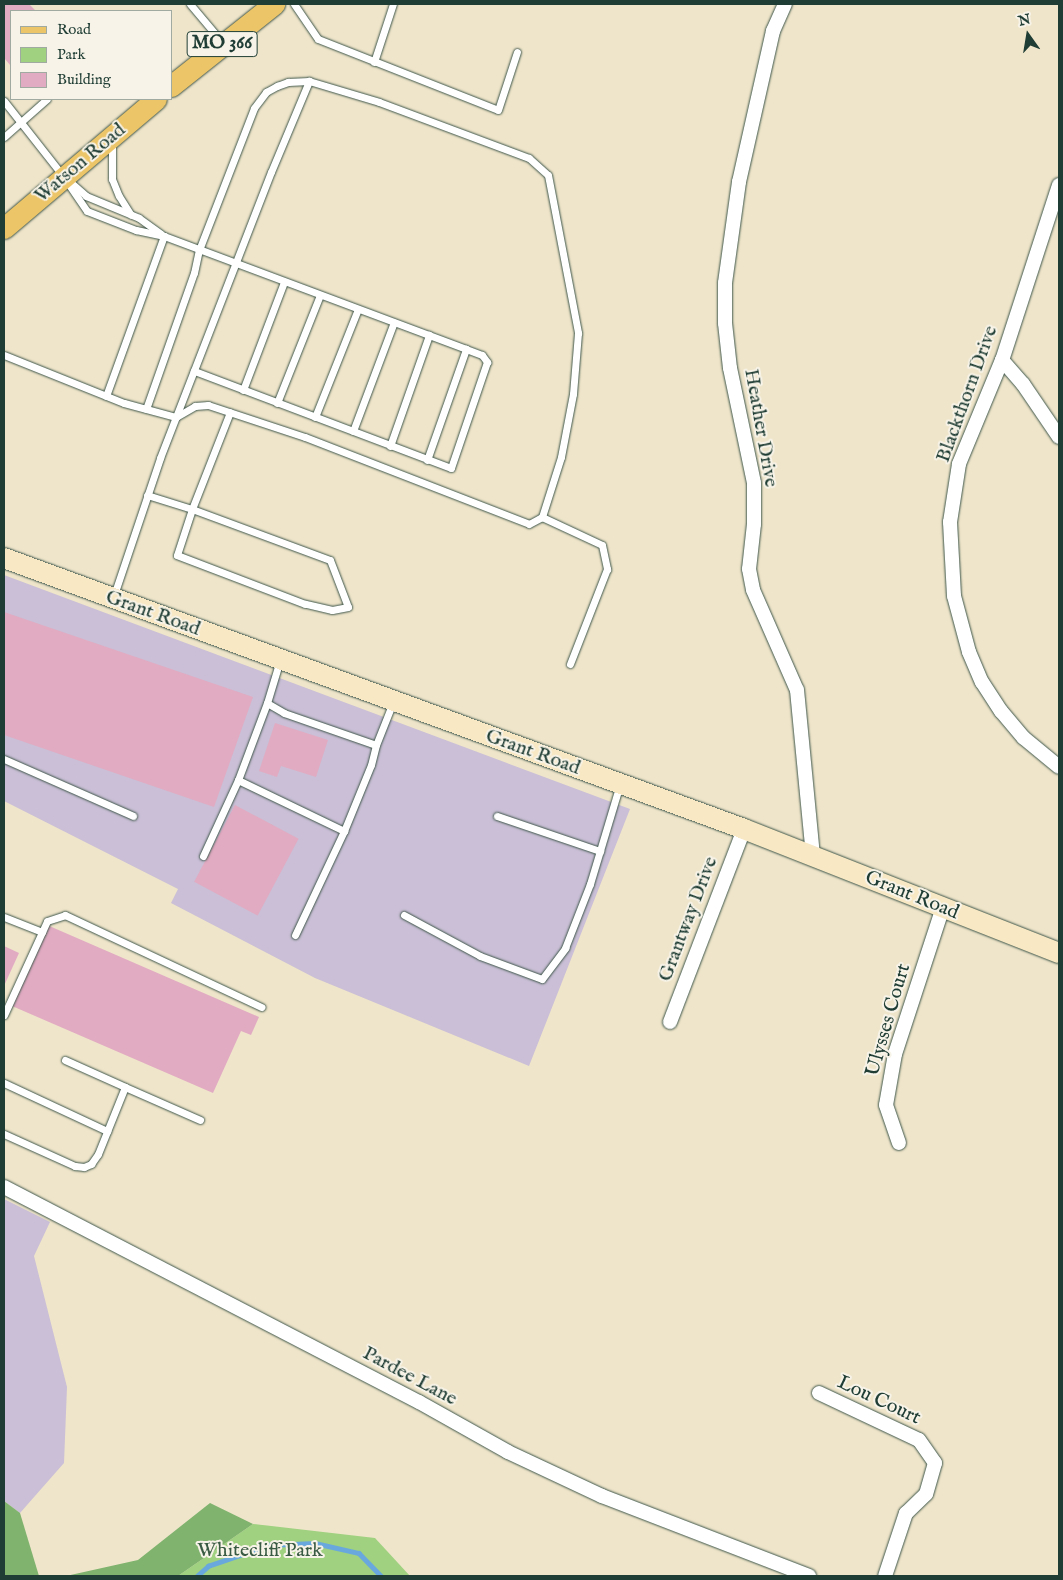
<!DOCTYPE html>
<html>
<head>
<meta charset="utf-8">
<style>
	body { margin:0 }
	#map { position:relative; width:1063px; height:1580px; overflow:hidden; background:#efe5ca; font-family:"IM FELL English",serif }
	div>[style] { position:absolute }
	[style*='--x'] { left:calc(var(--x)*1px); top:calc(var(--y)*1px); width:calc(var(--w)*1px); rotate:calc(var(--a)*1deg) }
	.industrial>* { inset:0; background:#cabfd6 }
	.green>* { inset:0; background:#9fd180 }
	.forest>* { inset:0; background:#7fb36e }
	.stream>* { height:4.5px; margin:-2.25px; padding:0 2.25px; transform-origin:2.25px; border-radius:2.25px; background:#69a8dc }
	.building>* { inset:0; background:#e1abc2; transform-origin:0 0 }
	.roads { filter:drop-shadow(0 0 1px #3e564a) drop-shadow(0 0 1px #3e564a) }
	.lane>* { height:7px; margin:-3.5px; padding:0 3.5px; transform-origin:3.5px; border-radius:3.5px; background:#fff }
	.street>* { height:14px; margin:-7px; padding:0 7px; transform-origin:7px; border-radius:7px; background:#fff }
	.secondary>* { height:20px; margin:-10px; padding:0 10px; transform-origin:10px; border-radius:10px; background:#f8e8c3 }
	.primary>* { height:21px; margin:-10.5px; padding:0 10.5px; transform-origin:10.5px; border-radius:10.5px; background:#edc569 }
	span { translate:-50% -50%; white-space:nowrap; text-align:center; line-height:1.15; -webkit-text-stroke:4px #f7f3e8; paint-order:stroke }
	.shield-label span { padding:1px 4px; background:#f7f3e8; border:1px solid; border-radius:4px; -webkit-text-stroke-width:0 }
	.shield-label { font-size:19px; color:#1f3d34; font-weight:700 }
	.street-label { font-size:20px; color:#1f3d34 }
	.park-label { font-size:20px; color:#395b43 }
	.frame { position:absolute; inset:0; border:5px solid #1f3d34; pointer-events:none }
	.legend { position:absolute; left:10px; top:10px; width:162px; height:90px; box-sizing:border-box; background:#f7f3e8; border:1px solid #a1aaa0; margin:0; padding:6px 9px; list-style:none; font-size:15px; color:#1f3d34 }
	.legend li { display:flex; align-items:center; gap:10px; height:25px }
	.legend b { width:25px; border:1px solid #a1aaa0 }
	.north { position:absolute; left:1003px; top:10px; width:50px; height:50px; -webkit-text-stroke:4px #f7f3e8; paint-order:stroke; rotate:347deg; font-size:14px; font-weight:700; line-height:20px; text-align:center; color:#1f3d34 }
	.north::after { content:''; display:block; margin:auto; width:18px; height:22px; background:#1f3d34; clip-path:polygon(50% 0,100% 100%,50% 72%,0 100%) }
</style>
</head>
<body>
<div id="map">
	<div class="industrial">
		<i style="clip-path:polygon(4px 575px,630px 809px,529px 1066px,315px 978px,171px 903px,178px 889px,4px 801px)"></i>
		<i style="clip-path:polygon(4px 1199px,50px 1222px,34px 1256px,67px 1387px,64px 1463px,20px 1513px,4px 1501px)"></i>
	</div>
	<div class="green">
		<i style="clip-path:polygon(253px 1524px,375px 1538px,410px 1576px,178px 1576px)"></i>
	</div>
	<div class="forest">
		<i style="clip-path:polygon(4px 1501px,20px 1513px,39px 1576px,4px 1576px)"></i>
		<i style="clip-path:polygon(210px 1503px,253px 1524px,178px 1576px,66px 1576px,138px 1560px)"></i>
	</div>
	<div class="stream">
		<i style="--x:197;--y:1576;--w:15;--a:-42"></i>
		<i style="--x:208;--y:1566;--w:65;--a:-19"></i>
		<i style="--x:269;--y:1545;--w:46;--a:-2.5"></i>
		<i style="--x:315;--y:1543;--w:45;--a:12.8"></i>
		<i style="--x:359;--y:1553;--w:32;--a:46"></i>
	</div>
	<div class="building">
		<i style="clip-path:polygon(4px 4px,29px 4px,36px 11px,11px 11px,11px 66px,4px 58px)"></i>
		<i style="clip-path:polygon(4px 612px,253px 697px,214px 807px,4px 735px)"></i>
		<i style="clip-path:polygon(275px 723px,328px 740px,316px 777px,281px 766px,277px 777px,259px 771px)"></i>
		<i style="left:235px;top:805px;width:72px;height:87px;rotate:28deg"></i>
		<i style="clip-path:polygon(47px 925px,259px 1017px,251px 1035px,241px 1031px,213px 1093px,12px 1006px)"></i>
		<i style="clip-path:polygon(4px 946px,19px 953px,4px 986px)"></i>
	</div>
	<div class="roads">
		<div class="lane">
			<i style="--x:190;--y:4;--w:51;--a:49.8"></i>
			<i style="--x:294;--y:4;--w:42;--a:55.6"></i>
			<i style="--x:318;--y:39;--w:193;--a:21.5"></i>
			<i style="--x:498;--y:110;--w:61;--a:-71.9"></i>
			<i style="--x:374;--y:62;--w:61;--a:-71.9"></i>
			<i style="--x:4;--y:101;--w:95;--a:51.8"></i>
			<i style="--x:63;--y:176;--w:42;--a:55.6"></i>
			<i style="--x:87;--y:211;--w:53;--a:21.2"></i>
			<i style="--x:136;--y:230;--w:29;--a:12"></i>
			<i style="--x:164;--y:236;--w:322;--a:20.5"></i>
			<i style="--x:466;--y:349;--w:17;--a:21"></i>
			<i style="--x:482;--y:355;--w:9;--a:54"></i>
			<i style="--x:487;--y:362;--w:112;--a:108.8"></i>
			<i style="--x:451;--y:468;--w:275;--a:-159.3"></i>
			<i style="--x:4;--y:137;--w:57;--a:-41.5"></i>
			<i style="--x:112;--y:143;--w:36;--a:90"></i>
			<i style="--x:112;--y:179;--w:18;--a:68"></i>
			<i style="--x:119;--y:196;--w:22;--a:58"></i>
			<i style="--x:69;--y:181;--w:23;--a:41"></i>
			<i style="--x:86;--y:196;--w:57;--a:22.5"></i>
			<i style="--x:139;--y:218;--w:27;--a:36"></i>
			<i style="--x:4;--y:355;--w:129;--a:21.8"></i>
			<i style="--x:124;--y:403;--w:54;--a:15.1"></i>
			<i style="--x:176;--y:417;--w:22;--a:-30"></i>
			<i style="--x:195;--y:406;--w:13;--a:-4"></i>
			<i style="--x:208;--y:405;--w:102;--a:18.3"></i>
			<i style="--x:305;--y:437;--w:240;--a:21.2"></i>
			<i style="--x:529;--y:524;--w:15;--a:-28"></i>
			<i style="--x:243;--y:390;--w:116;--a:-69.2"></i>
			<i style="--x:106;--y:396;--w:170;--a:-70.1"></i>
			<i style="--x:277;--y:403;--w:116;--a:-68.3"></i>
			<i style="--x:146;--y:409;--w:144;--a:-70.6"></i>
			<i style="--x:194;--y:273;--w:24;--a:-78"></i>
			<i style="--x:199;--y:250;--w:152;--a:-68.8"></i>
			<i style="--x:254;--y:108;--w:20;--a:-53"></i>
			<i style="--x:266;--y:92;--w:13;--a:-29"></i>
			<i style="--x:277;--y:86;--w:12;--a:-20"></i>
			<i style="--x:288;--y:82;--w:21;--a:-3"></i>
			<i style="--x:315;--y:417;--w:116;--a:-68.3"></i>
			<i style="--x:353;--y:431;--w:116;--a:-69.4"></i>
			<i style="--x:390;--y:446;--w:118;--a:-70.6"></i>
			<i style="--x:427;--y:460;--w:118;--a:-70.6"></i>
			<i style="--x:147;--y:495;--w:47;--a:17.3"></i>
			<i style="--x:192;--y:509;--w:104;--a:-68.6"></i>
			<i style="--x:192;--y:509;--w:147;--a:20.3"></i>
			<i style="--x:330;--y:560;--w:50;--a:69"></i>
			<i style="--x:348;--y:607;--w:16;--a:169"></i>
			<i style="--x:332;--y:610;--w:28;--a:-167"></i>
			<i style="--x:305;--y:604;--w:137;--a:-159.1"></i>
			<i style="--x:177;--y:555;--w:48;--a:-71.9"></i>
			<i style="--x:114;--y:595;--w:145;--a:-71.4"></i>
			<i style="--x:160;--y:458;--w:307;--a:-68.8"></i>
			<i style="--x:271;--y:172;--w:99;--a:-67.3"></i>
			<i style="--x:309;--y:81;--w:73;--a:16.7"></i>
			<i style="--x:379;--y:102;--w:160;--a:20.5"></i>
			<i style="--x:529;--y:158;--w:25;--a:42"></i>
			<i style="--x:548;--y:175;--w:161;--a:79.2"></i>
			<i style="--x:578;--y:333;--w:61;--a:94.7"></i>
			<i style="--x:573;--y:394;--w:64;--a:100.8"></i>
			<i style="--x:561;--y:457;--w:63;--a:107.6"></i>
			<i style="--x:542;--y:517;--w:66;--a:25"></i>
			<i style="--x:602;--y:545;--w:25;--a:78"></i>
			<i style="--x:607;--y:569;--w:102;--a:111.3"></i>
			<i style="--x:280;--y:660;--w:45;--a:106.8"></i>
			<i style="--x:267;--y:703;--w:20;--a:30"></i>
			<i style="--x:284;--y:713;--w:97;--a:19.2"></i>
			<i style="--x:376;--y:745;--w:46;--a:-68.4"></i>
			<i style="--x:4;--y:759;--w:141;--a:23.8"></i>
			<i style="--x:238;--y:780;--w:118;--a:25.7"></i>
			<i style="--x:344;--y:831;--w:115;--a:115.2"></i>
			<i style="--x:497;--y:816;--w:109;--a:18.8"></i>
			<i style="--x:344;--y:831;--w:71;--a:-67.8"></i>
			<i style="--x:371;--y:765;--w:21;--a:-76"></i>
			<i style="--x:203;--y:856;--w:84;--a:-65.3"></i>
			<i style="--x:238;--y:780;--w:82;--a:-69.4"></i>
			<i style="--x:404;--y:915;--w:86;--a:28.3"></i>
			<i style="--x:480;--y:956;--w:66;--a:20.4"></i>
			<i style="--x:542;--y:979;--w:39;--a:-53"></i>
			<i style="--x:565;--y:948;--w:69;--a:-68.7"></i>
			<i style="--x:590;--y:884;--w:104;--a:-73.3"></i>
			<i style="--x:4;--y:917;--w:41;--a:21.5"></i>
			<i style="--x:4;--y:1015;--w:103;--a:-65.4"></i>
			<i style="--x:47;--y:921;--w:19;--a:-18"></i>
			<i style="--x:65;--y:915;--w:217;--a:25.1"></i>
			<i style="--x:65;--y:1060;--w:66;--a:24.2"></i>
			<i style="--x:4;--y:1083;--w:114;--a:25"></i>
			<i style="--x:4;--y:1134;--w:78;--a:24.3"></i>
			<i style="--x:75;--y:1166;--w:9;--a:6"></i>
			<i style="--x:84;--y:1167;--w:8;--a:-23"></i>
			<i style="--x:91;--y:1164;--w:12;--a:-55"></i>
			<i style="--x:98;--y:1154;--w:72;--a:-68.1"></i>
			<i style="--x:125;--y:1087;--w:82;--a:23.7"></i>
		</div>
		<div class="street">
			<i style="--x:785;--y:4;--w:30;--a:114"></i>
			<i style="--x:773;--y:31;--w:155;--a:102.7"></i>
			<i style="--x:739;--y:182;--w:102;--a:97.9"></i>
			<i style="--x:725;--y:283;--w:40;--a:90"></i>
			<i style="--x:725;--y:323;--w:45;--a:83.7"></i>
			<i style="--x:730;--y:368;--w:117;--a:78.2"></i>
			<i style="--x:754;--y:483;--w:41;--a:90"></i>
			<i style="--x:754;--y:524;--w:45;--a:96.3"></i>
			<i style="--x:749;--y:569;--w:21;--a:79"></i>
			<i style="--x:753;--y:590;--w:109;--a:66.3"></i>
			<i style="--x:797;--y:690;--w:167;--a:84.5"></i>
			<i style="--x:1059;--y:185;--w:184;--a:108"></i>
			<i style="--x:1002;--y:360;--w:113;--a:112.5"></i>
			<i style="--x:959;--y:464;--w:59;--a:98.8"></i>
			<i style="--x:950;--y:522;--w:74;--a:86.9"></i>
			<i style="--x:954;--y:596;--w:58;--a:75"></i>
			<i style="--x:969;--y:652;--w:33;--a:67"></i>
			<i style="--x:982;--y:682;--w:35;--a:57"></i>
			<i style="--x:1001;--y:711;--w:35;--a:50"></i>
			<i style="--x:1024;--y:738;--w:45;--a:39.6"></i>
			<i style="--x:1002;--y:360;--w:32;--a:49"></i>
			<i style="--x:1023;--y:384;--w:64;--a:55.8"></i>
			<i style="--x:670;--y:1022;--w:207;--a:-69"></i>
			<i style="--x:899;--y:1143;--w:40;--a:-108.9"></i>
			<i style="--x:886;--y:1105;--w:52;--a:-80"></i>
			<i style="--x:895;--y:1054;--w:155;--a:-71.9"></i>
			<i style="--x:4;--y:1187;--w:467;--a:27.4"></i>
			<i style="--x:419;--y:1402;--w:102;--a:29.3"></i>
			<i style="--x:508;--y:1452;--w:104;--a:25.1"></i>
			<i style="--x:602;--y:1496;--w:222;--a:21.1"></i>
			<i style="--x:819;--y:1393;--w:110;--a:25.2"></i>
			<i style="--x:919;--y:1440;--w:28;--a:55"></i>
			<i style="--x:935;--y:1463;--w:32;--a:106"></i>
			<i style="--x:926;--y:1494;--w:28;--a:136"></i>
			<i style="--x:906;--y:1513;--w:66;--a:108.4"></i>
		</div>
		<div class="secondary">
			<i style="--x:4;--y:558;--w:788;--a:20.11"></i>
			<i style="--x:744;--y:829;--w:339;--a:21.5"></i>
		</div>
		<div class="primary">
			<i style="--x:171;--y:86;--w:132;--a:-38.5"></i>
			<i style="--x:4;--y:228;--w:199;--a:-40.3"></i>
		</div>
	</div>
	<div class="shield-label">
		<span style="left:222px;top:44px">MO 366</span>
	</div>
	<div class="street-label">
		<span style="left:80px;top:163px;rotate:-40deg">Watson Road</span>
		<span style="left:967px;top:394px;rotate:-70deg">Blackthorn Drive</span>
		<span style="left:761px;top:428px;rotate:80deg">Heather Drive</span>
		<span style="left:153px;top:613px;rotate:20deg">Grant Road</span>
		<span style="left:533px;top:752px;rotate:20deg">Grant Road</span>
		<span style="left:912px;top:895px;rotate:22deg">Grant Road</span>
		<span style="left:688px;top:919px;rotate:-69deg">Grantway Drive</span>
		<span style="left:888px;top:1020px;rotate:-74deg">Ulysses Court</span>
		<span style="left:410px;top:1376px;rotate:28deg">Pardee Lane</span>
		<span style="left:879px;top:1400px;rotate:25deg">Lou Court</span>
	</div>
	<div class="park-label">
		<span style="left:260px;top:1550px">Whitecliff Park</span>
	</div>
	<div class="frame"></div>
	<ul class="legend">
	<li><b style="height:6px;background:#edc569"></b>Road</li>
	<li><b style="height:14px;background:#9fd180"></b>Park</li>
	<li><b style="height:14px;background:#e1abc2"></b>Building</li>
	</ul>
	<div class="north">N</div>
</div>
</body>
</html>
